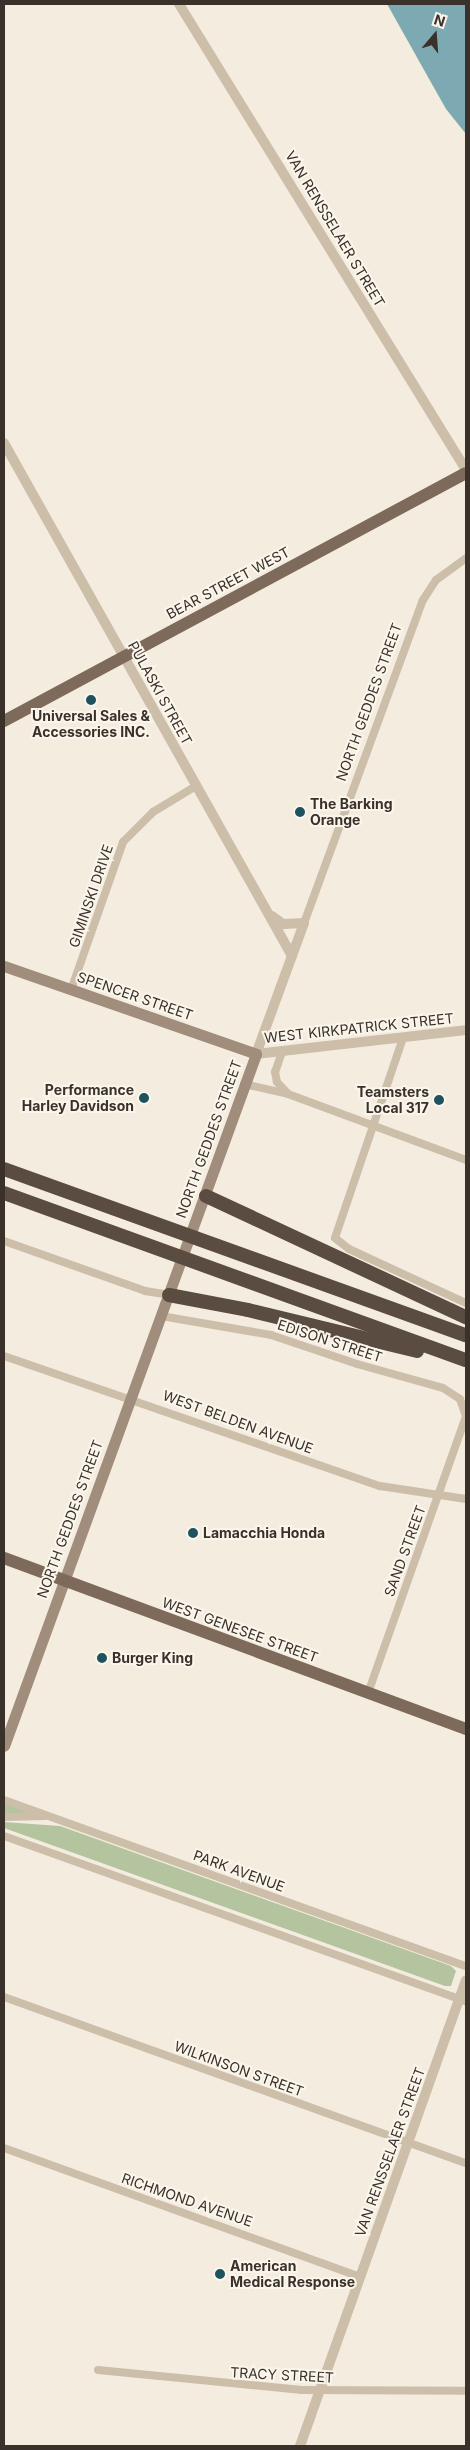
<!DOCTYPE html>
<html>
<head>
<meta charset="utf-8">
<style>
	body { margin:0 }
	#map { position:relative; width:470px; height:2450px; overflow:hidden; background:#f4eddf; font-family:Inter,sans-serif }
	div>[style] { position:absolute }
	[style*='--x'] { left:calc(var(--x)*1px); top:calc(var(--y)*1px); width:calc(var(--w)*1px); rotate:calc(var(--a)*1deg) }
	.green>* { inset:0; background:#b3c49e }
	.water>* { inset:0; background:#7daab2 }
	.minor>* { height:8px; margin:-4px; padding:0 4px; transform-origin:4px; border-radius:4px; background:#cdbeaa }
	.tertiary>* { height:10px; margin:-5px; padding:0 5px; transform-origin:5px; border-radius:5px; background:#cdbeaa }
	.secondary>* { height:11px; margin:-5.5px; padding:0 5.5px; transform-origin:5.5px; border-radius:5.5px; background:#a18d7b }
	.primary>* { height:12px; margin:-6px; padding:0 6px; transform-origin:6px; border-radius:6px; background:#7d6a5a }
	.motorway>* { height:14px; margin:-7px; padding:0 7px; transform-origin:7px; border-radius:7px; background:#5b4c41 }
	.dots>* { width:14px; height:14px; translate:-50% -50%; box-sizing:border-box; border:2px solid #fbf6ec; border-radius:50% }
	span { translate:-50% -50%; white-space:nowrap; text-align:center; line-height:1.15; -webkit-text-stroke:4px #fbf6ec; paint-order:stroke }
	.street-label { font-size:14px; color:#3a312a }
	.poi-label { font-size:14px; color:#3a312a; font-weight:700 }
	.left { translate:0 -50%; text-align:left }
	.right { translate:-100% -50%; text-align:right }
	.frame { position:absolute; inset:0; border:5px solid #3a312a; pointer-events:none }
	.north { position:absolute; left:410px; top:10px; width:50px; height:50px; -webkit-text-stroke:4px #fbf6ec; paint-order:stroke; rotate:18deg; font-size:14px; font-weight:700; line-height:20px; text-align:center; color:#3a312a }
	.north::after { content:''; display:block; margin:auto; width:18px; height:22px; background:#3a312a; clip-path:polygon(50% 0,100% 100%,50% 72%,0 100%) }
</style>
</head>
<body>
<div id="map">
	<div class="green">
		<i style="clip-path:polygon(4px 1803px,33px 1814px,4px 1814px)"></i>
		<i style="clip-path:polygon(4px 1822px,60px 1826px,451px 1966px,456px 1971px,451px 1986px,445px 1986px,4px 1828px)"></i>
	</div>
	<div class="water">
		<i style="clip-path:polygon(387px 4px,466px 4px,466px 134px,446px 109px)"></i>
	</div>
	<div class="minor">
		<i style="--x:304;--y:923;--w:344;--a:-69.8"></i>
		<i style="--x:423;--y:600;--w:24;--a:-57"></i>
		<i style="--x:436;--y:580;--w:37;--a:-36"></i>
		<i style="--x:71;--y:990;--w:157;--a:-70.6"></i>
		<i style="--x:123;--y:842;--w:42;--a:-45"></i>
		<i style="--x:153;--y:812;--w:50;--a:-31.2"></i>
		<i style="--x:403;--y:1038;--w:211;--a:108.8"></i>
		<i style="--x:335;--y:1238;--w:18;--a:38"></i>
		<i style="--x:349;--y:1249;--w:129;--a:24.8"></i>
		<i style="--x:282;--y:1052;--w:21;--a:109"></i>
		<i style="--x:275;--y:1072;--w:10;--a:79"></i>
		<i style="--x:277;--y:1082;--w:16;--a:47"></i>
		<i style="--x:244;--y:1084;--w:45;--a:12.8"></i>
		<i style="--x:288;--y:1094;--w:190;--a:20.3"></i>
		<i style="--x:4;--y:1241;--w:150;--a:19.5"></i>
		<i style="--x:145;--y:1291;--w:24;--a:9"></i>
		<i style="--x:161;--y:1316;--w:112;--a:9.8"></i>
		<i style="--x:271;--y:1335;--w:91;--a:18.6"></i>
		<i style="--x:357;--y:1364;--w:89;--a:15.6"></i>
		<i style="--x:443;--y:1388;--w:20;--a:33"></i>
		<i style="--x:460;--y:1399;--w:18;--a:71"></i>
		<i style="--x:4;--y:1356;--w:398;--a:19.1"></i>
		<i style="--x:380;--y:1486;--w:87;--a:8.6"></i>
		<i style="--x:368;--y:1693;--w:293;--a:-70.5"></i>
		<i style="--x:4;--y:1800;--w:491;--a:19.8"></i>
		<i style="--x:4;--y:1817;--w:41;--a:-1.4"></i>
		<i style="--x:4;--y:1836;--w:491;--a:19.7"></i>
		<i style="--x:4;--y:1997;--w:491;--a:19.8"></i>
		<i style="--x:4;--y:2148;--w:379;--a:19.9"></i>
		<i style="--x:98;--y:2370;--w:205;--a:5.6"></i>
		<i style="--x:302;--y:2390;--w:164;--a:0.3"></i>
	</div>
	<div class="tertiary">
		<i style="--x:179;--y:4;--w:547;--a:58.37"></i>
		<i style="--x:4;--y:443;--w:588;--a:60.69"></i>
		<i style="--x:272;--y:916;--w:14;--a:36"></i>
		<i style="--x:283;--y:924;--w:21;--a:-3"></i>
		<i style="--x:304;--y:923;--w:140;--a:110.1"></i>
		<i style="--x:256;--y:1054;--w:211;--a:-6.5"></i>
		<i style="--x:300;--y:2446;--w:494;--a:-70.4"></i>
	</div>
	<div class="secondary">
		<i style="--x:4;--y:966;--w:267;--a:19.2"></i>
		<i style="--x:256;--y:1054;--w:736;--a:110.01"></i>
	</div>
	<div class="primary">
		<i style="--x:4;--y:721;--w:524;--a:-28.23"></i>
		<i style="--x:4;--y:1558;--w:493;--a:20.3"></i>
	</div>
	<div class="motorway">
		<i style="--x:4;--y:1169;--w:491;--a:19.8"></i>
		<i style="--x:4;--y:1193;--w:491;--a:19.9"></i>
		<i style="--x:206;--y:1196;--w:287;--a:25"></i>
		<i style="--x:169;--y:1295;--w:80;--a:10.8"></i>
		<i style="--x:248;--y:1310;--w:174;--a:13.6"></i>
	</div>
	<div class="dots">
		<i style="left:91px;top:700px;background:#1d525e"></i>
		<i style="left:300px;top:812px;background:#1d525e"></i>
		<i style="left:144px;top:1098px;background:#1d525e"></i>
		<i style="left:439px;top:1100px;background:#1d525e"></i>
		<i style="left:193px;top:1533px;background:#1d525e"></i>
		<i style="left:102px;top:1658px;background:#1d525e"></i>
		<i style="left:220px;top:2274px;background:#1d525e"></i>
	</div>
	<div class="street-label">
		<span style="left:335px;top:229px;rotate:59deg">VAN RENSSELAER STREET</span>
		<span style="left:228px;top:583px;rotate:-28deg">BEAR STREET WEST</span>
		<span style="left:160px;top:693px;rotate:61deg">PULASKI STREET</span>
		<span style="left:369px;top:702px;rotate:-70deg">NORTH GEDDES STREET</span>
		<span style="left:91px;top:896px;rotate:-71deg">GIMINSKI DRIVE</span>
		<span style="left:135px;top:996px;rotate:19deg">SPENCER STREET</span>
		<span style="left:359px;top:1028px;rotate:-6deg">WEST KIRKPATRICK STREET</span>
		<span style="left:209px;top:1139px;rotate:-70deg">NORTH GEDDES STREET</span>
		<span style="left:330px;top:1341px;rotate:18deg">EDISON STREET</span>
		<span style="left:238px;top:1422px;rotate:20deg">WEST BELDEN AVENUE</span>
		<span style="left:70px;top:1519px;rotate:-70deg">NORTH GEDDES STREET</span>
		<span style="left:405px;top:1551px;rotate:-70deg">SAND STREET</span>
		<span style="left:240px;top:1630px;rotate:20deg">WEST GENESEE STREET</span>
		<span style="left:239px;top:1871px;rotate:20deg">PARK AVENUE</span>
		<span style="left:239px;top:2069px;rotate:20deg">WILKINSON STREET</span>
		<span style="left:390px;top:2152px;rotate:-70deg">VAN RENSSELAER STREET</span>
		<span style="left:187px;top:2200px;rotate:19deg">RICHMOND AVENUE</span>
		<span style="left:282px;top:2375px;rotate:3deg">TRACY STREET</span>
	</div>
	<div class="poi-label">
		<span style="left:91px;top:724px">Universal Sales &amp;<br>Accessories INC.</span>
		<span class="left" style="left:310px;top:812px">The Barking<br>Orange</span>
		<span class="right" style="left:134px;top:1098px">Performance<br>Harley Davidson</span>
		<span class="right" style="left:429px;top:1100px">Teamsters<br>Local 317</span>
		<span class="left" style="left:203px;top:1533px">Lamacchia Honda</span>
		<span class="left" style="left:112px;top:1658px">Burger King</span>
		<span class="left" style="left:230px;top:2274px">American<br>Medical Response</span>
	</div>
	<div class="frame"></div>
	<div class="north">N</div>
</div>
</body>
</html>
